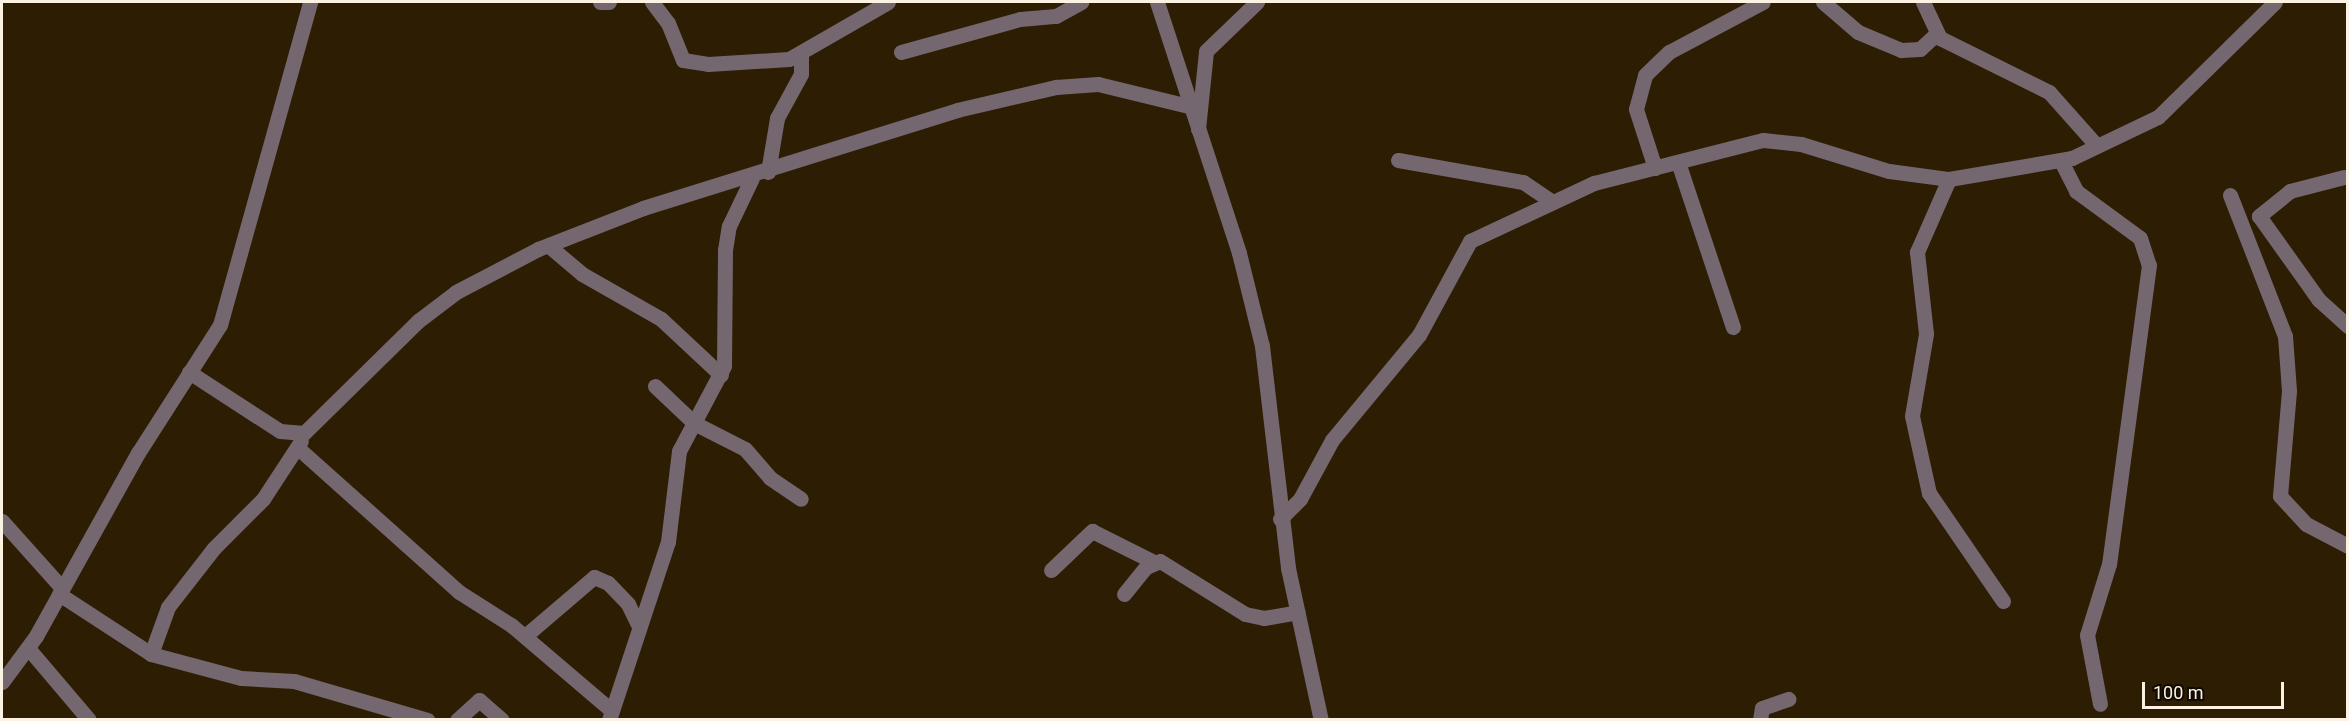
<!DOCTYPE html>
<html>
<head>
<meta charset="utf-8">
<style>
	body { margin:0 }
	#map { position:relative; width:2349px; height:721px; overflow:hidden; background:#2c1d03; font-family:Roboto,sans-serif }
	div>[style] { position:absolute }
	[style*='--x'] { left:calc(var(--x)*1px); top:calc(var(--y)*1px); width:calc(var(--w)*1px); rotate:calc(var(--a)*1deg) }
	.minor>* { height:15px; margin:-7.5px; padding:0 7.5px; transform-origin:7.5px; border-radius:7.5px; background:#74676f }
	span { translate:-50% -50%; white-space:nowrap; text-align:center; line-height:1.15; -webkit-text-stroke:4.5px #0f0902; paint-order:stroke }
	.frame { position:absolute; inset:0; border:3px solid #fcf2e2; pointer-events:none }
	.scale { position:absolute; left:2142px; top:682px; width:142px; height:27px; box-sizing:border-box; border:3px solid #fcf2e2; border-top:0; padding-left:8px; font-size:18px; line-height:21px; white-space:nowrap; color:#fcf2e2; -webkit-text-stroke:4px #0f0902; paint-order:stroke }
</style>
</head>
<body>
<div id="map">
	<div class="minor">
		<i style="--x:600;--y:2;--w:9;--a:0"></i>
		<i style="--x:652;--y:2;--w:26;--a:53"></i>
		<i style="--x:668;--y:23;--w:40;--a:68"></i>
		<i style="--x:683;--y:60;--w:25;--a:9"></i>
		<i style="--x:708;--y:64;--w:81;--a:-3.5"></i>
		<i style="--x:789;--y:59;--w:114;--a:-29.9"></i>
		<i style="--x:1157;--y:2;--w:264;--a:71.9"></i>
		<i style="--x:1239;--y:253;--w:96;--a:76.1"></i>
		<i style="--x:1262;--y:346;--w:224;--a:83.3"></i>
		<i style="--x:1288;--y:568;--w:156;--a:77.8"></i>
		<i style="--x:1823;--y:2;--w:46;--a:40.6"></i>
		<i style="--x:1858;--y:32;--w:47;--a:22.7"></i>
		<i style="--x:1901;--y:50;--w:19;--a:-3"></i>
		<i style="--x:1920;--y:49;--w:22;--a:-43"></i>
		<i style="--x:1923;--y:2;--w:40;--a:65"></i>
		<i style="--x:1940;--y:38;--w:122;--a:26.4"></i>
		<i style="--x:2049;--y:92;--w:72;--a:48.4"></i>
		<i style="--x:901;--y:52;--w:123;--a:-15.5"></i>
		<i style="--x:1020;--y:19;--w:36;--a:-5"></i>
		<i style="--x:1056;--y:16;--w:29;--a:-29"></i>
		<i style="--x:1198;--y:129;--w:78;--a:-84.1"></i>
		<i style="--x:1206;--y:51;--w:71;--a:-43.9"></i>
		<i style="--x:1398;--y:160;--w:127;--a:10"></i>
		<i style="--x:1523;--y:182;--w:36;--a:34"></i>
		<i style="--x:2061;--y:161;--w:34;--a:63"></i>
		<i style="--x:2076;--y:191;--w:79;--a:36.3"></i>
		<i style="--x:2140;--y:238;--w:28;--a:72"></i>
		<i style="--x:2149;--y:265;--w:302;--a:97.6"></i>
		<i style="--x:2109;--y:564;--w:74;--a:107.2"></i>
		<i style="--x:2087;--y:635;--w:70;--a:79.3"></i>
		<i style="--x:1678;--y:162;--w:174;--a:71.6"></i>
		<i style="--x:1655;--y:168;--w:62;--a:-107.9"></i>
		<i style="--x:1636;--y:109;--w:35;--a:-75"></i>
		<i style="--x:1645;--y:75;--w:33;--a:-44"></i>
		<i style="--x:1669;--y:52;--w:106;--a:-28"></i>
		<i style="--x:768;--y:172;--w:55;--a:-80.5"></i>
		<i style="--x:777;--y:118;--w:50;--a:-61.4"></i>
		<i style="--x:801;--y:74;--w:20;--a:-90"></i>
		<i style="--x:2344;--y:177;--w:56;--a:165.5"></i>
		<i style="--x:2290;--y:191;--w:40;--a:141"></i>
		<i style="--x:2259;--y:216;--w:103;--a:54.5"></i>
		<i style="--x:2319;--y:300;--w:39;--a:42"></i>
		<i style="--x:1949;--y:179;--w:80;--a:113.7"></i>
		<i style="--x:1917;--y:252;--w:82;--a:83.7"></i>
		<i style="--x:1926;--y:334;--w:83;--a:99.7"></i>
		<i style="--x:1912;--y:416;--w:79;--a:77.6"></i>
		<i style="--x:1929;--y:493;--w:131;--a:55.6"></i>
		<i style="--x:2230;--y:195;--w:151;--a:68.7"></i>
		<i style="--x:2285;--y:336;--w:55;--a:85.8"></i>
		<i style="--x:2289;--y:391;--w:105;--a:94.9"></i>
		<i style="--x:2280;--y:496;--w:38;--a:47"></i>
		<i style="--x:2306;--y:524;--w:47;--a:27.6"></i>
		<i style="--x:549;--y:246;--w:43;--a:40.3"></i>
		<i style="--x:582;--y:274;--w:91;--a:29.7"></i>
		<i style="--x:661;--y:319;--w:82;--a:43"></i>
		<i style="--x:189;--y:372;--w:108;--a:33"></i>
		<i style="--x:280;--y:431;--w:24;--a:5"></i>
		<i style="--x:304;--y:433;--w:160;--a:-44.5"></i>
		<i style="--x:418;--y:321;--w:48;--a:-37.3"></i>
		<i style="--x:456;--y:292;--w:93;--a:-27.7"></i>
		<i style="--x:538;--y:249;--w:113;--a:-21.3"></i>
		<i style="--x:643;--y:208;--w:329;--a:-17.3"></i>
		<i style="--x:957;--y:110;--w:102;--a:-13.1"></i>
		<i style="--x:1056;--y:87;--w:42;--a:-4.1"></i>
		<i style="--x:1098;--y:84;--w:93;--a:13.7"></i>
		<i style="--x:655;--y:386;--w:54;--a:43.5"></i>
		<i style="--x:694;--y:423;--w:57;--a:27"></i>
		<i style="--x:745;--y:449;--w:38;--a:49"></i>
		<i style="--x:770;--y:478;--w:37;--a:34"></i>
		<i style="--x:298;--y:448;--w:216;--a:41.8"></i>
		<i style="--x:459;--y:592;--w:62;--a:32.4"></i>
		<i style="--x:511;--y:625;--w:131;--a:40.4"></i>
		<i style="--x:1280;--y:519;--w:28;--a:-45"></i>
		<i style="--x:1300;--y:499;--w:67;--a:-61.5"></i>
		<i style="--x:1332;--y:440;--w:136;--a:-50.4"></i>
		<i style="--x:1419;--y:335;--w:107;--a:-61.5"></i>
		<i style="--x:1470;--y:241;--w:137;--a:-25.1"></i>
		<i style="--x:1594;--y:183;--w:174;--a:-14.3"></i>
		<i style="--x:1763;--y:140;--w:38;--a:6"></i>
		<i style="--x:1801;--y:144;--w:92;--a:17.1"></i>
		<i style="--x:1889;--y:171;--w:61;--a:7.6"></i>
		<i style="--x:1949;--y:179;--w:125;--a:-9.7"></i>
		<i style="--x:2072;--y:158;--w:95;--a:-25.5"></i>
		<i style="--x:2158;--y:117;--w:164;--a:-44.5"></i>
		<i style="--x:2;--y:521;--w:90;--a:48.2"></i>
		<i style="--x:1051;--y:570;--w:57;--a:-43.6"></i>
		<i style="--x:1092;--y:531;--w:69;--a:26.6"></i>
		<i style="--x:59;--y:594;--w:110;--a:33.1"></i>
		<i style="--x:151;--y:654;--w:93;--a:14.9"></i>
		<i style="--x:241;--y:678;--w:53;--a:3.2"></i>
		<i style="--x:294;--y:681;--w:139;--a:16.3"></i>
		<i style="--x:1124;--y:594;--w:35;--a:-51"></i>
		<i style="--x:1146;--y:567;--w:15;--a:-23"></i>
		<i style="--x:1160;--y:561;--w:100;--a:31.9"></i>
		<i style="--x:1245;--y:614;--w:19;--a:12"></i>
		<i style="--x:1264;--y:618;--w:34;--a:-10"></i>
		<i style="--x:525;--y:636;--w:91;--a:-40.5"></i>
		<i style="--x:594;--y:577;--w:15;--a:23"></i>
		<i style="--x:608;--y:583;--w:29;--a:46"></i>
		<i style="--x:628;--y:604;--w:25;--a:64"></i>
		<i style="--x:28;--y:648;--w:94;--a:49.7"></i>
		<i style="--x:151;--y:654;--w:50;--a:-70.1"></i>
		<i style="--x:168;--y:607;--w:75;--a:-52.1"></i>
		<i style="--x:214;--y:548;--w:69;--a:-45"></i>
		<i style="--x:263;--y:499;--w:69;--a:-56.8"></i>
		<i style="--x:2;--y:682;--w:57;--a:-53.5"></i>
		<i style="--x:36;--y:636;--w:210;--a:-60.9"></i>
		<i style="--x:138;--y:453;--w:152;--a:-57.4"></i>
		<i style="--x:220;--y:325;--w:335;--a:-74.4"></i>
		<i style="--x:457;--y:720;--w:30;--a:-42"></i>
		<i style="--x:479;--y:700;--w:30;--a:41"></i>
		<i style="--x:609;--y:720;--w:188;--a:-71.7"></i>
		<i style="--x:668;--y:542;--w:92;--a:-83.1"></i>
		<i style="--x:679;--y:451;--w:96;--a:-62.1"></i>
		<i style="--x:724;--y:366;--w:116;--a:-89.5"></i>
		<i style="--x:725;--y:250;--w:24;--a:-81"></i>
		<i style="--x:729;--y:226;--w:53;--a:-64.4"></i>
		<i style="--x:1760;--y:720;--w:12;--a:-81"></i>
		<i style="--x:1762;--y:708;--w:28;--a:-19"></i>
	</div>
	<div class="frame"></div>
	<div class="scale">100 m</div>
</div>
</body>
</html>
